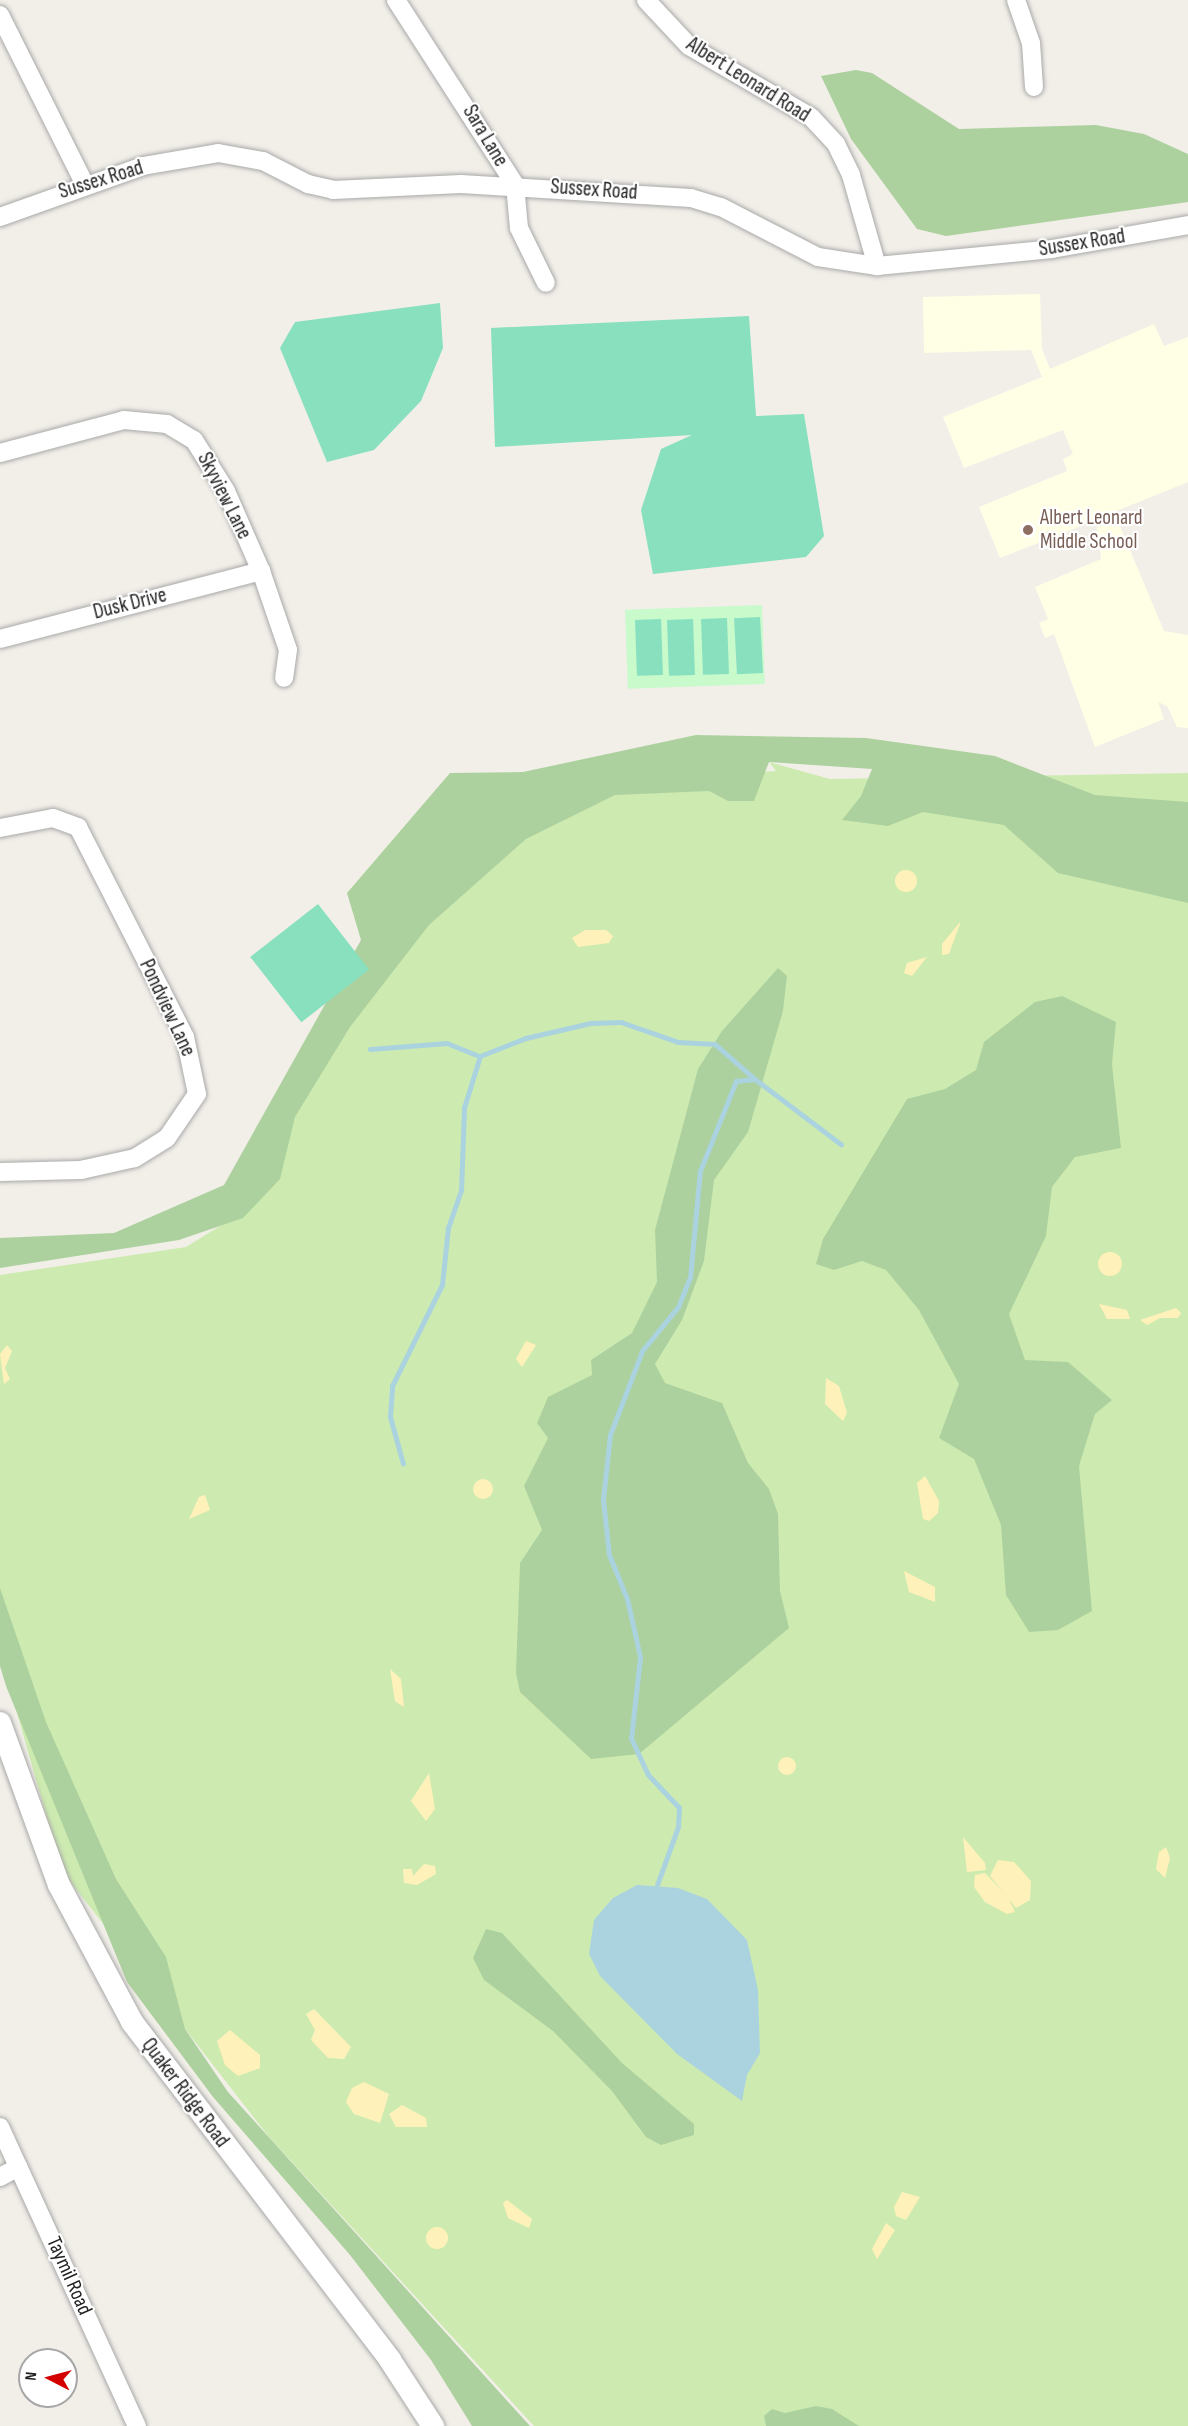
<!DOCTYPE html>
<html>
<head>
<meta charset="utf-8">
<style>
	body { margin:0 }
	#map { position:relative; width:1188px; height:2426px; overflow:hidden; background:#f2efe9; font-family:"Sofia Sans Condensed",sans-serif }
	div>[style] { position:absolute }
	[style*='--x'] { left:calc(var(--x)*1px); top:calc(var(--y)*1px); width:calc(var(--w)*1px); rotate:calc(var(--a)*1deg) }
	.education>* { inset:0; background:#ffffe5 }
	.grass>* { inset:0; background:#cdebb0 }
	.forest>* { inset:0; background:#add19e }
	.sand>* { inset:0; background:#fff1ba }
	.round { border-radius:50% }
	.park>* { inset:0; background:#c8facc; transform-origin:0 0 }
	.pitch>* { inset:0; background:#88e0be; transform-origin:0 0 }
	.water>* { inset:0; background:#aad3df }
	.stream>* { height:4.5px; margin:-2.25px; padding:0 2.25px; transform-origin:2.25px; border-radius:2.25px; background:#aad3df }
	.roads { filter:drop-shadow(0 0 2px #a9a9a9) drop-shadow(0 0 2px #a9a9a9) }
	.minor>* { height:18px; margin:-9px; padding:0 9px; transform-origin:9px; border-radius:9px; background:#fff }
	.tertiary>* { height:22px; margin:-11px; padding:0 11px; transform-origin:11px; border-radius:11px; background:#fff }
	.dots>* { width:16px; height:16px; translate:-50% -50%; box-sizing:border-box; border:3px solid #fff; border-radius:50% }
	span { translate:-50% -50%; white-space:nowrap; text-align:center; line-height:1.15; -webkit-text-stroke:4.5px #fff; paint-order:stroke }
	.street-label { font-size:21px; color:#222 }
	.education-label { font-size:21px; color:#785e54 }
	.left { translate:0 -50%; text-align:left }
	.north { position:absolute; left:18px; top:2348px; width:60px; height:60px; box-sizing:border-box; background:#fff; border:2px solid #a7a7a7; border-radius:50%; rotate:276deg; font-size:16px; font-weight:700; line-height:24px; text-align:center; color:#222 }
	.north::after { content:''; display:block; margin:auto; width:21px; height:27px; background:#d40000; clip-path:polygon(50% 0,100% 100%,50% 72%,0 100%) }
</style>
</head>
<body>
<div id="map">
	<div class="education">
		<i style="clip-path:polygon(1040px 294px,1042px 349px,1050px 369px,1154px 324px,1164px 346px,1188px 337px,1188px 482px,1114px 512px,1164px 631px,1188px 635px,1188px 728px,1177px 727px,1167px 706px,1158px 702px,1164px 719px,1095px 747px,1054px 634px,1045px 638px,1039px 623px,1048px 619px,1035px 587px,1101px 559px,1096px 520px,1000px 558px,979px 507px,1067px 471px,1063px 459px,1073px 454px,1063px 430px,964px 468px,943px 417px,1042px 377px,1031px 350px,924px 353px,923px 297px)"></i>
	</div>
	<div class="grass">
		<i style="clip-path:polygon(769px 762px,830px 779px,1188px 773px,1188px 2426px,534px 2426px,269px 2137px,62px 1871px,0 1653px,0 1275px,186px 1247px,228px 1221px,484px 788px,776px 771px)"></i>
	</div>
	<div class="forest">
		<i style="clip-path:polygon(856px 70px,872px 73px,959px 129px,1096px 125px,1144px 134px,1188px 154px,1188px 202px,946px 236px,917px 229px,851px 139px,821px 76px)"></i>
		<i style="clip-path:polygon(696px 735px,866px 738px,995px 756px,1095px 795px,1188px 802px,1188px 903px,1058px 873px,1004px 825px,923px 812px,888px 826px,842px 820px,861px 796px,872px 769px,769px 762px,754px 801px,728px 801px,709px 791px,615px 795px,526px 839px,429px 925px,350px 1027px,295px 1117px,280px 1179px,243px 1218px,179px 1240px,0 1268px,0 1238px,114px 1233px,224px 1185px,361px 940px,347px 893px,450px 773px,523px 772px)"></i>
		<i style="clip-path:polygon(778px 968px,787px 976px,783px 1011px,748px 1132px,714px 1180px,704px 1261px,682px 1320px,655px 1364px,665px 1383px,722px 1403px,748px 1463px,769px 1489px,778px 1514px,780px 1591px,789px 1628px,639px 1754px,591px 1759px,520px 1692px,516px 1673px,520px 1563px,542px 1530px,524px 1486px,548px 1438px,537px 1423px,548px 1397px,592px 1375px,591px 1360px,632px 1333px,657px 1282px,655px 1230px,698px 1069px,722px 1031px)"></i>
		<i style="clip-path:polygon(1062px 996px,1116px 1022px,1112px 1064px,1121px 1148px,1075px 1157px,1052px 1187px,1046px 1236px,1009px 1314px,1025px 1360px,1068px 1362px,1112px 1400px,1095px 1414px,1079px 1466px,1092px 1611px,1058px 1630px,1029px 1632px,1006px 1595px,1001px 1525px,974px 1459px,939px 1438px,959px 1384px,919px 1310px,886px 1270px,862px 1261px,834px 1270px,816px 1264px,823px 1239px,907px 1099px,945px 1089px,976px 1070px,984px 1042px,1035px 1002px)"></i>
		<i style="clip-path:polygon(0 1588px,46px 1722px,116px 1879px,166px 1957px,185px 2029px,228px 2092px,530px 2426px,472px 2426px,431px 2360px,350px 2255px,213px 2097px,127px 1982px,6px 1686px,0 1666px)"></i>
		<i style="clip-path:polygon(486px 1929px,502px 1933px,622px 2063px,694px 2124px,694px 2135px,661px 2145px,646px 2137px,612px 2091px,553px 2031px,484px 1980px,473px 1958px)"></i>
		<i style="clip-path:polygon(816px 2406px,832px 2409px,859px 2426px,766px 2426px,764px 2416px,772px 2409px,785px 2413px)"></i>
	</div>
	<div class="sand">
		<i class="round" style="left:895px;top:870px;width:22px;height:22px"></i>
		<i style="clip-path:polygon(961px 921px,949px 954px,942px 955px,942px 944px)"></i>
		<i style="clip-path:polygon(585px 930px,606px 930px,613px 936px,609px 943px,578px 947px,572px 938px)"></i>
		<i style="clip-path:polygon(927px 957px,912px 976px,904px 973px,907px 963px)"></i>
		<i class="round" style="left:1098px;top:1252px;width:24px;height:24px"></i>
		<i style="clip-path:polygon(1099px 1304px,1127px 1310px,1130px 1319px,1107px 1319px)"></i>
		<i style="clip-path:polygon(1176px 1308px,1181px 1313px,1178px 1318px,1160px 1318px,1147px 1325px,1140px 1320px)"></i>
		<i style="clip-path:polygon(526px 1341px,536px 1345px,522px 1367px,516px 1359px)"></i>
		<i style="clip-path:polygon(7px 1345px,12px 1351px,5px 1368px,10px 1379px,4px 1384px,0 1354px)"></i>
		<i style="clip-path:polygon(826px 1378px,839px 1386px,847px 1413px,843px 1421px,825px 1404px)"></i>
		<i style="clip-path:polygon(925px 1476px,939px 1501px,938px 1513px,929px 1521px,923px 1519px,917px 1483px)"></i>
		<i class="round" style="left:473px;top:1479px;width:20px;height:20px"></i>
		<i style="clip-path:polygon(205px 1495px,210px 1510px,189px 1519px,199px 1497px)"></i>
		<i style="clip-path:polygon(904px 1571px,935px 1587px,935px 1602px,909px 1592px)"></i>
		<i style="clip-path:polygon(390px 1669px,401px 1679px,404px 1707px,395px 1701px)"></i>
		<i class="round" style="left:778px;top:1757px;width:18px;height:18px"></i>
		<i style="clip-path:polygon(429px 1773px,435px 1809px,426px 1821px,411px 1801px)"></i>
		<i style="clip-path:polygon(963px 1837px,985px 1863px,986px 1870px,967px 1872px)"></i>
		<i style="clip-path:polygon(1166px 1847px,1170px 1858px,1165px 1878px,1156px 1869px,1159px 1852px)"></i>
		<i style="clip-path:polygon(998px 1860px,1014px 1862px,1031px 1881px,1030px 1900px,1016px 1908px,1009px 1899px,1015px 1912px,1007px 1914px,985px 1902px,974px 1887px,975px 1875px,985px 1873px,1004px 1893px,990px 1876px)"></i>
		<i style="clip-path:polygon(424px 1864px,435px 1866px,436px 1874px,417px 1885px,404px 1883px,403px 1869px,412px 1869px,413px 1876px)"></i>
		<i style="clip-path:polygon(314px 2009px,351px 2047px,344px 2059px,328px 2058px,311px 2040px,315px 2030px,306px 2014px)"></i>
		<i style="clip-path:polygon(230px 2030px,260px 2055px,260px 2068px,238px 2076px,225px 2065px,217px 2041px)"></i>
		<i style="clip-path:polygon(364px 2082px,389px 2094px,380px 2123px,354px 2114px,346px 2102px,352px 2088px)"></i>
		<i style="clip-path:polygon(402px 2105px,426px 2118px,427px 2127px,396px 2127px,389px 2114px)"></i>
		<i style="clip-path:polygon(902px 2192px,920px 2197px,906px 2220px,896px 2216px,894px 2207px)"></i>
		<i style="clip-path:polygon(507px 2200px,532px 2219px,529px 2228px,508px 2218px,503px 2203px)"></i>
		<i style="clip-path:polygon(886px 2223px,895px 2230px,877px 2259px,872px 2249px)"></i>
		<i class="round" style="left:426px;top:2227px;width:22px;height:22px"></i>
	</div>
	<div class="park">
		<i style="left:762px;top:605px;width:79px;height:137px;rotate:88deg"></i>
	</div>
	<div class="pitch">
		<i style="clip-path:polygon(440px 303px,443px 348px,421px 401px,374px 450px,327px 462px,280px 348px,295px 322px)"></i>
		<i style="clip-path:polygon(749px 316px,756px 416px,804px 414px,824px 536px,806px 557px,653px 574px,641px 510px,661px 449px,692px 435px,495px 447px,491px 328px)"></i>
		<i style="left:760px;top:617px;width:56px;height:26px;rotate:87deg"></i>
		<i style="left:727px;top:618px;width:56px;height:26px;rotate:88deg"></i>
		<i style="left:661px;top:619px;width:56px;height:26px;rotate:88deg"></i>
		<i style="left:693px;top:619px;width:56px;height:26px;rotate:88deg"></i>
		<i style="left:318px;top:904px;width:83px;height:86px;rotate:52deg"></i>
	</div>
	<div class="water">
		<i style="clip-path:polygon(637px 1885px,678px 1888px,707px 1899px,747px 1940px,758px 1990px,760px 2053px,747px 2075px,742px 2101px,677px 2054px,600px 1976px,589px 1954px,594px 1920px,613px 1898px)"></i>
	</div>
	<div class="stream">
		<i style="--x:370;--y:1049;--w:77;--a:-4.5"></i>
		<i style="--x:447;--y:1043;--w:35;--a:22"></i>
		<i style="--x:403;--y:1464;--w:49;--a:-105.5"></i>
		<i style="--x:390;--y:1417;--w:31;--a:-86"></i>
		<i style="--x:392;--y:1386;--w:113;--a:-63.7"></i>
		<i style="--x:442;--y:1285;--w:57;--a:-84"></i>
		<i style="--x:448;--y:1228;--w:39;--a:-71"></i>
		<i style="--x:461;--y:1191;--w:83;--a:-87.9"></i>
		<i style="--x:464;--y:1108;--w:54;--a:-72.9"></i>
		<i style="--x:480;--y:1056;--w:49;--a:-21.4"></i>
		<i style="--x:526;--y:1038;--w:67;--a:-13"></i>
		<i style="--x:591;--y:1023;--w:30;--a:-2"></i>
		<i style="--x:621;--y:1022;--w:60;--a:19.3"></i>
		<i style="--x:678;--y:1042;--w:37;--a:3"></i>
		<i style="--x:715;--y:1044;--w:53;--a:41.2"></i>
		<i style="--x:657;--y:1885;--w:62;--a:-70.1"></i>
		<i style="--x:678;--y:1827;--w:19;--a:-87"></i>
		<i style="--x:679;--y:1808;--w:45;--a:-133.2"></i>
		<i style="--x:648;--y:1775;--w:40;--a:-115"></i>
		<i style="--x:631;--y:1739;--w:82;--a:-83.7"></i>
		<i style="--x:640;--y:1657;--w:59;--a:-102.6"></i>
		<i style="--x:627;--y:1599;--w:48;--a:-112.2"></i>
		<i style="--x:609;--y:1555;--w:55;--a:-96.2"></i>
		<i style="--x:603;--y:1500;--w:65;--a:-83.9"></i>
		<i style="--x:610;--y:1435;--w:90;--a:-69.1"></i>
		<i style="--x:642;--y:1351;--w:57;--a:-50.7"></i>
		<i style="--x:678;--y:1307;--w:31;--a:-68"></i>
		<i style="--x:690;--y:1278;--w:107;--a:-84.7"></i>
		<i style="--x:700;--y:1171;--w:97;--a:-68.2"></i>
		<i style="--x:736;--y:1081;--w:19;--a:-6"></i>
		<i style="--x:755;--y:1079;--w:108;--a:37.1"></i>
	</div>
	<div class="roads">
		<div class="minor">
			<i style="--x:396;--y:0;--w:220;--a:57.2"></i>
			<i style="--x:515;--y:185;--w:43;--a:84.7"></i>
			<i style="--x:519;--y:228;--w:61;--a:63.9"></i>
			<i style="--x:646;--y:0;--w:63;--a:46.9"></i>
			<i style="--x:689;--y:46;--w:141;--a:30.2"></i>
			<i style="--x:811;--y:117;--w:37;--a:47"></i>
			<i style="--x:836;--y:144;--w:34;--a:64"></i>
			<i style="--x:851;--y:175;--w:95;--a:74.1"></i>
			<i style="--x:1016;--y:0;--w:46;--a:70.8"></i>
			<i style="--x:1031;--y:43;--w:44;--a:86.1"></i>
			<i style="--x:0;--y:15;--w:188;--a:63.4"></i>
			<i style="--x:0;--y:217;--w:152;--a:-19.6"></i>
			<i style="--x:143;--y:166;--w:76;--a:-9.8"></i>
			<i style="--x:218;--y:153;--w:46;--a:10.1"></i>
			<i style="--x:263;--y:161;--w:51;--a:27.1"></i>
			<i style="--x:308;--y:184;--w:26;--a:13"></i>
			<i style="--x:333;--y:190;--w:128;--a:-2.7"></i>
			<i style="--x:461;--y:184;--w:230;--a:3.5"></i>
			<i style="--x:691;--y:198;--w:31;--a:17"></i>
			<i style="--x:721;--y:207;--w:109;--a:27.3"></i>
			<i style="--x:818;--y:257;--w:60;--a:8.7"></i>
			<i style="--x:877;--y:266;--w:176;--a:-5.5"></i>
			<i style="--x:1052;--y:249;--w:138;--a:-10"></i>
			<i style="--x:0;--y:453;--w:128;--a:-14.9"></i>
			<i style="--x:124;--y:420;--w:43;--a:5.3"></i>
			<i style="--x:167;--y:424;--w:31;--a:31"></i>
			<i style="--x:194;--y:440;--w:60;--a:57.9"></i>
			<i style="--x:226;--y:491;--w:87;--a:66.4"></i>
			<i style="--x:261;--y:571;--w:83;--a:71.1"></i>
			<i style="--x:288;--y:650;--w:28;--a:98"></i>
			<i style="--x:0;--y:639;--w:270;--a:-14.6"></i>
			<i style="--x:0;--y:828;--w:54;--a:-10.7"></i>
			<i style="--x:53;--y:818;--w:27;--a:20"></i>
			<i style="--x:78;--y:827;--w:236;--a:63"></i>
			<i style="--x:185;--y:1037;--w:58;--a:78.1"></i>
			<i style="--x:197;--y:1094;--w:53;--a:124.3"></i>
			<i style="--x:167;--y:1138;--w:38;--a:148"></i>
			<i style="--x:135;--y:1158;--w:55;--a:167.5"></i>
			<i style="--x:81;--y:1170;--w:81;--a:178.6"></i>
			<i style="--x:0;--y:2127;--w:329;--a:65.4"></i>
			<i style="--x:0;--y:2177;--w:21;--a:-28"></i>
		</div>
		<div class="tertiary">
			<i style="--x:0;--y:1723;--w:172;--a:70"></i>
			<i style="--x:59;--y:1885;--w:155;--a:61.9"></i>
			<i style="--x:132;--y:2022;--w:425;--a:52.6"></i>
			<i style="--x:390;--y:2360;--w:79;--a:56.9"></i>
		</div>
	</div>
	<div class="dots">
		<i style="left:1028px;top:530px;background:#8d6e63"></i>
	</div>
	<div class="street-label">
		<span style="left:748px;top:80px;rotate:32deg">Albert Leonard Road</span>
		<span style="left:485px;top:136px;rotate:59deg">Sara Lane</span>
		<span style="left:101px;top:180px;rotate:-17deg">Sussex Road</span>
		<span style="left:594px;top:190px;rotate:4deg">Sussex Road</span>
		<span style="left:1082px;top:243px;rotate:-9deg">Sussex Road</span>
		<span style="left:224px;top:496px;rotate:63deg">Skyview Lane</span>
		<span style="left:130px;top:604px;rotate:-14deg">Dusk Drive</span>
		<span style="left:167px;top:1008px;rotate:65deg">Pondview Lane</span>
		<span style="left:185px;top:2093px;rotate:53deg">Quaker Ridge Road</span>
		<span style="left:69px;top:2276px;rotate:66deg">Taymil Road</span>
	</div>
	<div class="education-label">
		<span class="left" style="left:1040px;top:530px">Albert Leonard<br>Middle School</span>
	</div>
	<div class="north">N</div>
</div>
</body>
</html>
